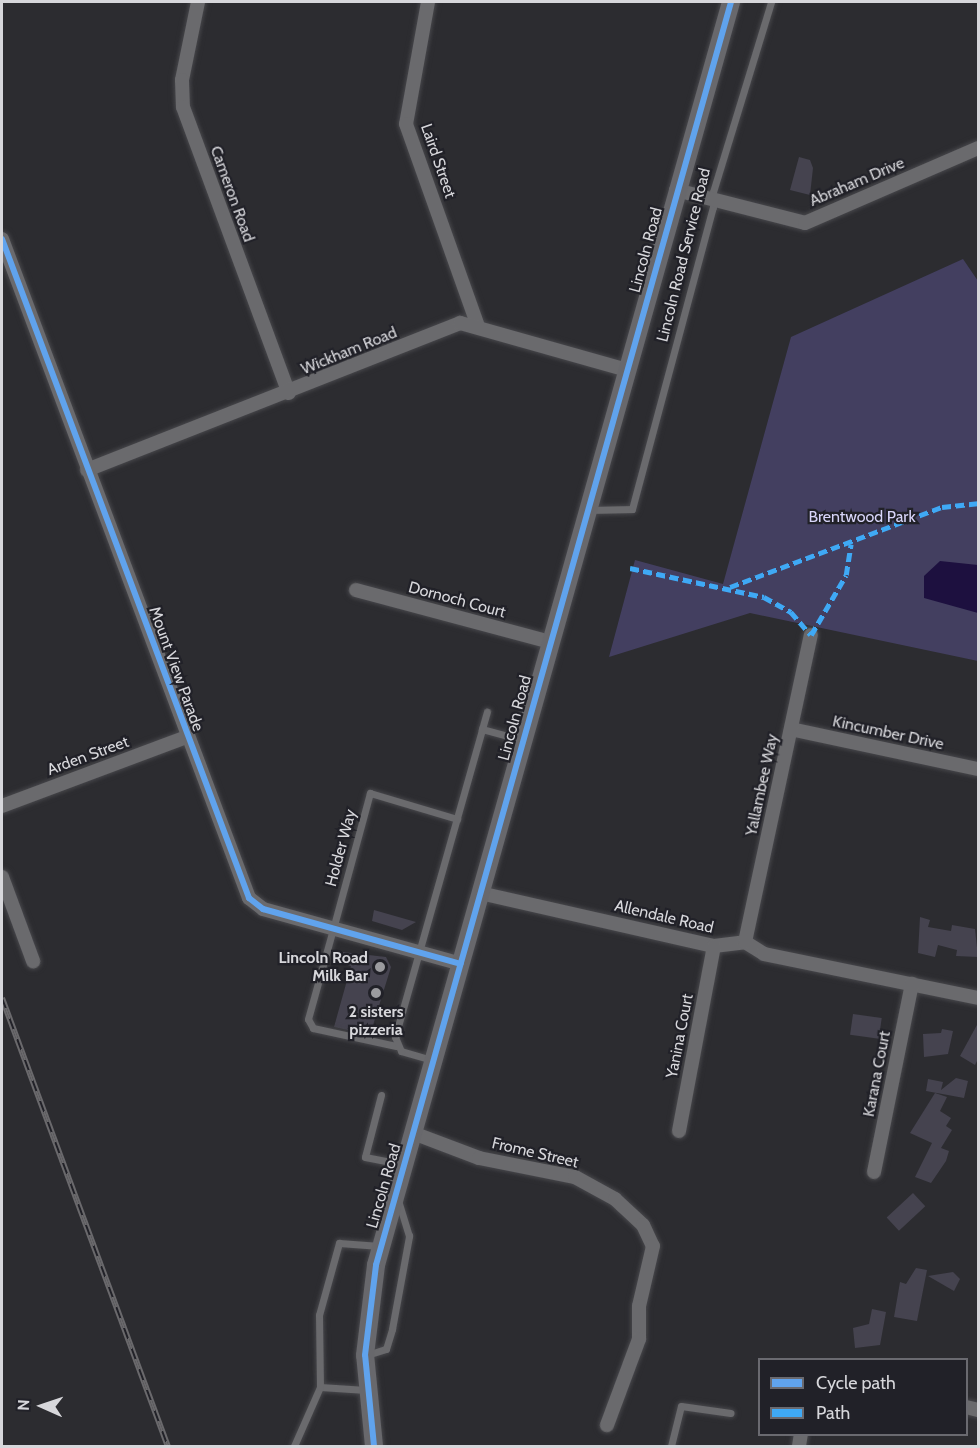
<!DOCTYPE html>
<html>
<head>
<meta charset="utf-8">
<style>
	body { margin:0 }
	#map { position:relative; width:980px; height:1448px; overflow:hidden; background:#2c2c30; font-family:Cabin,sans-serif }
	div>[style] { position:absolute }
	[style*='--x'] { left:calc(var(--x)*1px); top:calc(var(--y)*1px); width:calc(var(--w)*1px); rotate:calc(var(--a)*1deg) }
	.green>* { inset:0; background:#433f60 }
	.water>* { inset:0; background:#1d103f }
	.building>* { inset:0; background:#45434f; transform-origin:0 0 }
	.roads { filter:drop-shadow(0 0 2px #47474b) drop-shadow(0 0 2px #47474b) }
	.service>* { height:7px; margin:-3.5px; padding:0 3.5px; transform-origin:3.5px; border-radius:3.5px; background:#6a6a6d }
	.minor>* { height:14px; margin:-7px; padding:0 7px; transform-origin:7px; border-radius:7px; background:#6a6a6d }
	.secondary>* { height:18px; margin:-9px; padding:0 9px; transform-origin:9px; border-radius:9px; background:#68686c }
	.rail>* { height:6px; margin-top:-3px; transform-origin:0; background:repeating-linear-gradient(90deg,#212128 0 11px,#6a696c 0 22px); box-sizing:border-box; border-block:2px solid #6a696c }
	.quiet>* { height:4.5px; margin-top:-2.25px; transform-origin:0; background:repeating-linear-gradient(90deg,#3fa9f5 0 9px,transparent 0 13.5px) }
	.cycleway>* { height:6px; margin:-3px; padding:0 3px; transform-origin:3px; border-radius:3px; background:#60a3ed }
	.dots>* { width:16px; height:16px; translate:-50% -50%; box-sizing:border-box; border:3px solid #212128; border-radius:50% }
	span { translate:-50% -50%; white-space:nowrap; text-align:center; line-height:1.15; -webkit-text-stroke:4.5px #212128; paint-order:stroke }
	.street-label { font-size:16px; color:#d7d7db }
	.park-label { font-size:16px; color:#d8d5f9 }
	.poi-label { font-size:16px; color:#d7d7db; font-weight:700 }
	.right { translate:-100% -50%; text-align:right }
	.frame { position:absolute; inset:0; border:3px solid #d7d7db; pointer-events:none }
	.legend { position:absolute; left:758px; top:1358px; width:210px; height:78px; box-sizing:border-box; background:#212128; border:2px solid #6a6a70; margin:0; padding:8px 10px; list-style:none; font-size:18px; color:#d7d7db }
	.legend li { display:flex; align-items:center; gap:12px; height:30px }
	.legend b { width:30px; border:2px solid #6a6a70 }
	.north { position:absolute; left:12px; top:1376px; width:60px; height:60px; -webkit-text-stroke:4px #212128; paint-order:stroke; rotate:273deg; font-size:16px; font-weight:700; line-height:24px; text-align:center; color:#d7d7db }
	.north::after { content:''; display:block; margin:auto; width:21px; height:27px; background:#d7d7db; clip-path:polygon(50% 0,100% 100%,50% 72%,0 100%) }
</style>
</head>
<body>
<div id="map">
	<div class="green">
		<i style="clip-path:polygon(963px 259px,978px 281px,978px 661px,750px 613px,609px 657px,635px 560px,723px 584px,791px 337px)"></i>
	</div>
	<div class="water">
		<i style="clip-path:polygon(940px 561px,978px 565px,978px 613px,924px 598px,924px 576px)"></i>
	</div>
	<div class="building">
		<i style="clip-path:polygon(799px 157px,810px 160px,813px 168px,810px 195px,790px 190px)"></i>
		<i style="clip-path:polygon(374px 910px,416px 922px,402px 930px,372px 921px)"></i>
		<i style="clip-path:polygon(920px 917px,930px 920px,928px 927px,951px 931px,952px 925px,975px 929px,978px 957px,956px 956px,957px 950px,938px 945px,935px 957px,918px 953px)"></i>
		<i style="clip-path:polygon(343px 952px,386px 957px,391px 967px,370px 1035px,334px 1027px,351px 966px,340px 963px)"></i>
		<i style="left:853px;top:1014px;width:29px;height:21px;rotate:8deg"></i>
		<i style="clip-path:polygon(978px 1023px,978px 1059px,975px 1065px,960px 1056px)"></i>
		<i style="clip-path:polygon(942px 1029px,953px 1031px,948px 1054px,924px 1057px,923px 1034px,941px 1033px)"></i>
		<i style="clip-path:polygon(956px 1078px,968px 1081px,964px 1098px,926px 1091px,928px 1079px,943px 1082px,941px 1090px)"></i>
		<i style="clip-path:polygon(935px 1093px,947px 1097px,940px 1111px,951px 1118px,946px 1126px,952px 1130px,941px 1148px,949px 1151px,946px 1161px,931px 1183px,915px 1177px,932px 1143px,910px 1133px)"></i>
		<i style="left:913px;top:1193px;width:18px;height:36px;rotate:47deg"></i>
		<i style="clip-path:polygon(916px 1268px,927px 1270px,917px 1321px,894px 1317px,900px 1282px,906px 1284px)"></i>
		<i style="clip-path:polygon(953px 1272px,960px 1279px,954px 1291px,928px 1276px)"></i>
		<i style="clip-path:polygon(872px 1309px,886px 1312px,880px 1345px,855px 1348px,853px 1328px,869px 1324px)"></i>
	</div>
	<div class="roads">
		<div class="service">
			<i style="--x:591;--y:510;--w:41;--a:-1.4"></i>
			<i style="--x:632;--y:509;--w:313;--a:-75"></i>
			<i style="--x:713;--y:207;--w:15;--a:-90"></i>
			<i style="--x:713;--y:192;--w:199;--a:-73"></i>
			<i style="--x:482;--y:729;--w:18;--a:-74"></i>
			<i style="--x:396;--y:1046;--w:85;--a:-167.8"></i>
			<i style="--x:313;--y:1028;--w:10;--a:-119"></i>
			<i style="--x:308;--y:1019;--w:93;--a:-74.5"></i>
			<i style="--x:333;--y:929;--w:141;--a:-74.8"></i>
			<i style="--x:370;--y:793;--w:91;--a:16.6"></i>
			<i style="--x:432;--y:1060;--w:32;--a:-164"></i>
			<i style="--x:401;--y:1051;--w:15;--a:-113"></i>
			<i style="--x:395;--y:1037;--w:320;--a:-74.2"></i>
			<i style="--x:482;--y:729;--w:42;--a:15"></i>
			<i style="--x:381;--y:1095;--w:64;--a:104.5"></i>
			<i style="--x:365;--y:1157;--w:38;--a:11"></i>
			<i style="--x:367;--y:1355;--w:20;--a:-18"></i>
			<i style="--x:386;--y:1349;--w:21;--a:-73"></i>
			<i style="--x:392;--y:1329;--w:95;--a:-79.6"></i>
			<i style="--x:409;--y:1236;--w:41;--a:-107.1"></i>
			<i style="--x:320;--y:1387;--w:46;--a:3.7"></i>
			<i style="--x:294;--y:1446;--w:64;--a:-66.2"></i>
			<i style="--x:320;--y:1387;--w:72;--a:-90.8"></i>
			<i style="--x:319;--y:1315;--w:75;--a:-74.5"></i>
			<i style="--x:339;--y:1243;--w:41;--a:4.2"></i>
			<i style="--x:671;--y:1446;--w:41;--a:-76"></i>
			<i style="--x:681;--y:1406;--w:50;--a:8"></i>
		</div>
		<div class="minor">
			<i style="--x:198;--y:2;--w:80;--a:101.6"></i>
			<i style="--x:182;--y:80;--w:27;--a:88"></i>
			<i style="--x:183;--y:107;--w:305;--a:69.7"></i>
			<i style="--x:428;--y:2;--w:124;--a:100.2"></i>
			<i style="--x:406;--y:124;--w:214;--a:70.4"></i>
			<i style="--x:676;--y:190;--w:133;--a:14.3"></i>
			<i style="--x:805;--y:223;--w:189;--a:-23.4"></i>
			<i style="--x:2;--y:239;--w:704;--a:69.45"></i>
			<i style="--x:249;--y:898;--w:18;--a:38"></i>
			<i style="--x:263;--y:909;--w:205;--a:15.5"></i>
			<i style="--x:87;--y:470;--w:401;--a:-21.5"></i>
			<i style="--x:460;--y:323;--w:173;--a:15.7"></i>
			<i style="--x:356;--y:590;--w:201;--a:15"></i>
			<i style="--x:791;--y:729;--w:191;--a:12.1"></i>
			<i style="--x:2;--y:806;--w:197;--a:-20.5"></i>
			<i style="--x:2;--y:877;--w:90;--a:69.7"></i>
			<i style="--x:480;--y:893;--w:240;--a:12.8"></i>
			<i style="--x:714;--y:946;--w:31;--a:-7"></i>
			<i style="--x:745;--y:942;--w:22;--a:32"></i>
			<i style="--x:764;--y:954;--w:218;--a:11.6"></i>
			<i style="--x:745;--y:942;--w:314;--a:-77.9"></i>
			<i style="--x:679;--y:1131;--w:188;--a:-79.3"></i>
			<i style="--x:413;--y:1133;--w:71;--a:20.7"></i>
			<i style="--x:479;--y:1158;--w:98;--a:11.2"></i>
			<i style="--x:575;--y:1177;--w:46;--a:28.8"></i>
			<i style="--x:615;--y:1199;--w:38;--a:43"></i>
			<i style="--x:643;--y:1225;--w:23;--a:65"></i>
			<i style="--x:653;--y:1246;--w:62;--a:103.1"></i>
			<i style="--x:639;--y:1306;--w:33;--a:90"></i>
			<i style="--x:639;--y:1339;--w:92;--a:110.4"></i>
			<i style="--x:874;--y:1172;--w:192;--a:-78.6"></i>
			<i style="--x:966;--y:1407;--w:12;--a:14"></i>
			<i style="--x:799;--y:1446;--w:12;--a:-81"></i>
		</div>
		<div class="secondary">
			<i style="--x:374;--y:1446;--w:91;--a:-95.6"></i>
			<i style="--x:365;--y:1355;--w:91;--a:-83"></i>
			<i style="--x:376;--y:1265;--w:1312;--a:-74.3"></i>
		</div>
	</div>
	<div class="rail">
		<i style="--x:2;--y:998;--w:478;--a:69.7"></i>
	</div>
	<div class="quiet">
		<i style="--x:630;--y:568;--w:137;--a:12.2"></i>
		<i style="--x:764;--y:597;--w:31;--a:29"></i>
		<i style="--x:791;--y:612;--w:30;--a:49"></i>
		<i style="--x:811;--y:635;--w:69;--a:-59.7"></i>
		<i style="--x:846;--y:575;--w:31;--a:-81"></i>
		<i style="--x:730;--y:587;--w:227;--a:-20.7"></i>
		<i style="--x:942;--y:507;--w:36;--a:-6"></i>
	</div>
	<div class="cycleway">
		<i style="--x:2;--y:239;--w:704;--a:69.45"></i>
		<i style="--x:249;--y:898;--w:18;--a:38"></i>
		<i style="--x:263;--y:909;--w:205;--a:15.5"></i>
		<i style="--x:374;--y:1446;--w:91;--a:-95.6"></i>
		<i style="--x:365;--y:1355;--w:91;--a:-83"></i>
		<i style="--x:376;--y:1265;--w:1312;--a:-74.3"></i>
	</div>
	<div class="dots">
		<i style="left:380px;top:967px;background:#9b9b9f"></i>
		<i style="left:376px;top:993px;background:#9b9b9f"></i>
	</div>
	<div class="street-label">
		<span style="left:438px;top:161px;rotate:71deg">Laird Street</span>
		<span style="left:857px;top:182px;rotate:-23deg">Abraham Drive</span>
		<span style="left:232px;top:194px;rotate:70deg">Cameron Road</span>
		<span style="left:646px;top:250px;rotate:-75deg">Lincoln Road</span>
		<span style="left:684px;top:255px;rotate:-76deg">Lincoln Road Service Road</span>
		<span style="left:349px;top:351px;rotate:-22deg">Wickham Road</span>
		<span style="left:457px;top:600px;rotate:15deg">Dornoch Court</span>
		<span style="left:176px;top:669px;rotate:70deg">Mount View Parade</span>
		<span style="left:515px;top:718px;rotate:-75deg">Lincoln Road</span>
		<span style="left:888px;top:733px;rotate:12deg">Kincumber Drive</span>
		<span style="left:88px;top:756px;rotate:-20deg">Arden Street</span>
		<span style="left:762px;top:785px;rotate:-78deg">Yallambee Way</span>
		<span style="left:341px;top:848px;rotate:-75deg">Holder Way</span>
		<span style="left:664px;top:917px;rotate:13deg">Allendale Road</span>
		<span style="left:680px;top:1036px;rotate:-79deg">Yanina Court</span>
		<span style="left:877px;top:1074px;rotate:-79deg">Karana Court</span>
		<span style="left:535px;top:1153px;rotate:13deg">Frome Street</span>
		<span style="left:384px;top:1186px;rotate:-74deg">Lincoln Road</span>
	</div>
	<div class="park-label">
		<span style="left:862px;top:517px">Brentwood Park</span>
	</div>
	<div class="poi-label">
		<span class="right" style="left:368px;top:967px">Lincoln Road<br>Milk Bar</span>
		<span style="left:376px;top:1021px">2 sisters<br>pizzeria</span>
	</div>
	<div class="frame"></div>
	<ul class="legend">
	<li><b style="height:8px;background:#60a3ed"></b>Cycle path</li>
	<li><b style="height:8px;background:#3fa9f5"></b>Path</li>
	</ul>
	<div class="north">N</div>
</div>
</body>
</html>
